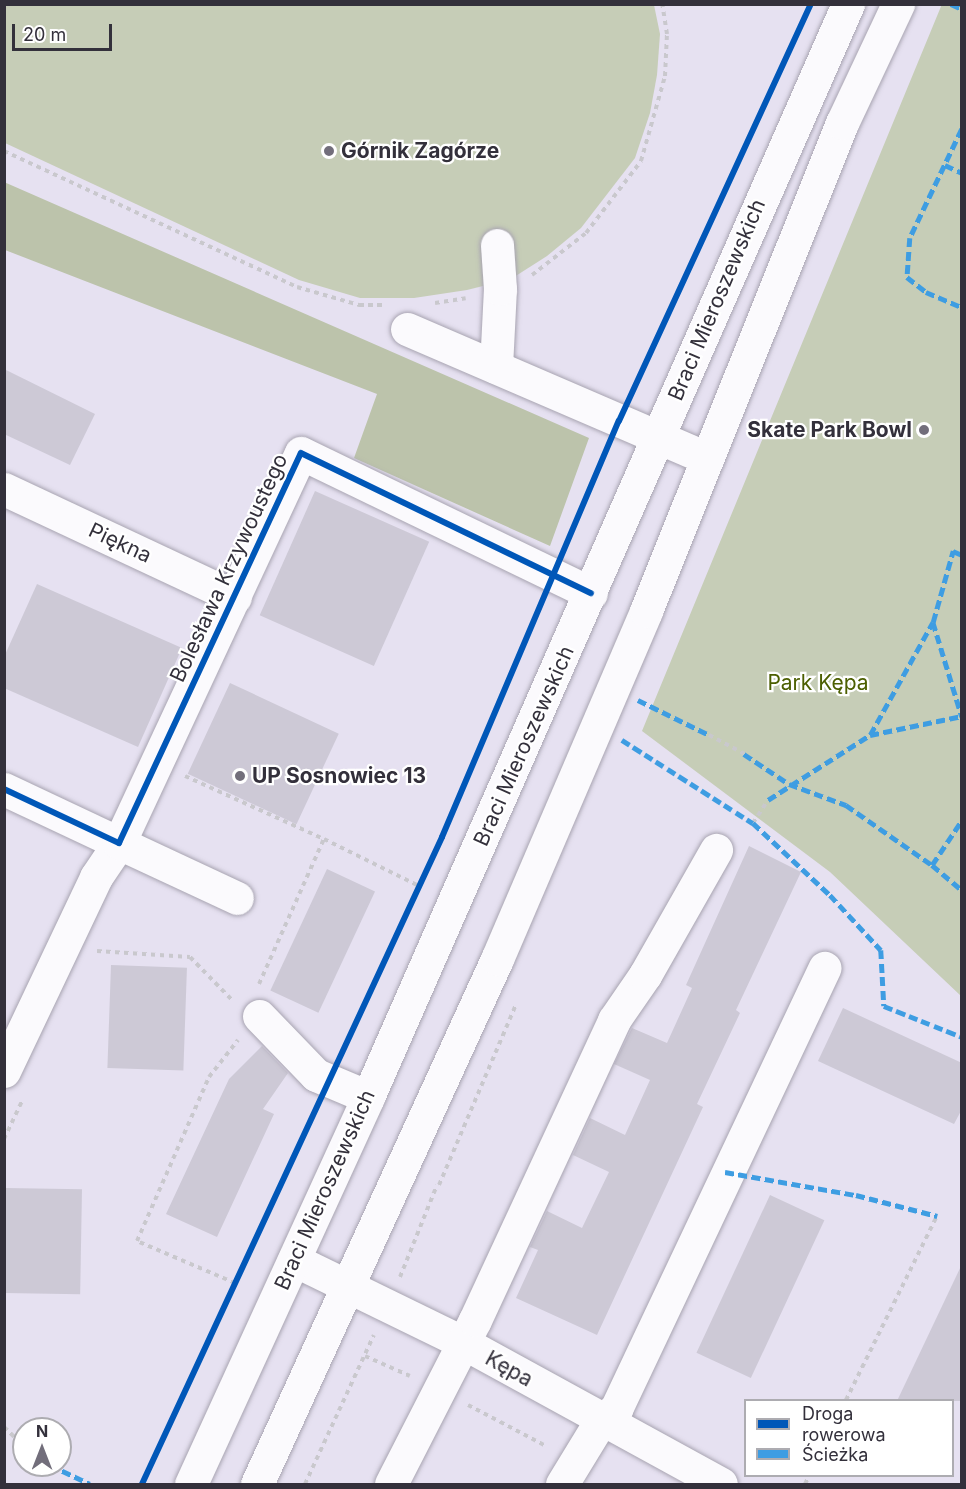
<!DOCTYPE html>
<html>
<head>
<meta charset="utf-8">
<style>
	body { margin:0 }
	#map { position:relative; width:966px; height:1489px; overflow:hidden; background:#e6e1f1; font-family:Inter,sans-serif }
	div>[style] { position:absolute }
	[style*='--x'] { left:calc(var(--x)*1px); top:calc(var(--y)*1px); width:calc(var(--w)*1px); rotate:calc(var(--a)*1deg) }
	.green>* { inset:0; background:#c6cdb7 }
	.forest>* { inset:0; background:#bcc3ab }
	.building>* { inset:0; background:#cdc9d6; transform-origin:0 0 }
	.path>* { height:4px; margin-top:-2px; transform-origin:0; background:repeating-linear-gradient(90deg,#c9c8cd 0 4.5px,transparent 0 9px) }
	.roads { filter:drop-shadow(0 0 2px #a8a4b1) drop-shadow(0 0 2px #a8a4b1) }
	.minor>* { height:33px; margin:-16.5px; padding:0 16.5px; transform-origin:16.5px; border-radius:16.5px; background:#fbfafd }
	.major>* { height:33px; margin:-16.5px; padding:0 16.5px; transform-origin:16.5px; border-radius:16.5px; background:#fbfafd }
	.quiet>* { height:4.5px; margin-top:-2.25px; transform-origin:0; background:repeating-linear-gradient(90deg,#3e9de2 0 9px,transparent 0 13.5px) }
	.cycleway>* { height:6px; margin:-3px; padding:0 3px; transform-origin:3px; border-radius:3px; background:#0057b8 }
	.dots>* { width:16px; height:16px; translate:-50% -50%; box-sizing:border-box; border:3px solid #fff; border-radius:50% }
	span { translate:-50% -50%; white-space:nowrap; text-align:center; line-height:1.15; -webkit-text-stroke:4.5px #fff; paint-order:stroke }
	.poi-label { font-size:21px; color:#33303b; font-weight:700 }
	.left { translate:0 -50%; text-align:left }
	.right { translate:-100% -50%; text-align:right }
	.street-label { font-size:21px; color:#33303b }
	.park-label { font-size:21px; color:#4c5f02 }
	.frame { position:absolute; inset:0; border:6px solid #33303b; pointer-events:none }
	.legend { position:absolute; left:744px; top:1399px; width:210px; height:78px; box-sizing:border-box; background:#fff; border:2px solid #adacb1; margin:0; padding:8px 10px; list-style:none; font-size:18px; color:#33303b }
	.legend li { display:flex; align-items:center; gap:12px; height:30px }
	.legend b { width:30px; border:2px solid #adacb1 }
	.north { position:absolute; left:12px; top:1417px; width:60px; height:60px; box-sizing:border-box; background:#fff; border:2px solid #adacb1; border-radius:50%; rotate:0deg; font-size:16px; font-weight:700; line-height:24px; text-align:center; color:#33303b }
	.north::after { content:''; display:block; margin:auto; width:21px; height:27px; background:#726e7b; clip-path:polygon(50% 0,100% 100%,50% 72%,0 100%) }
	.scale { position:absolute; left:12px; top:24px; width:100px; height:27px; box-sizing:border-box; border:3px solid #33303b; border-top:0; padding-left:8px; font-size:18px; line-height:21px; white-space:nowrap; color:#33303b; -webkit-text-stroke:4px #fff; paint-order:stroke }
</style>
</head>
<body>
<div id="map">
	<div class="green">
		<i style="clip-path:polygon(942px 4px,962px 5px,961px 996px,830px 872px,642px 731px)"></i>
		<i style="clip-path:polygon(4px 5px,654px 5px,660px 34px,657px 75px,650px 113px,635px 158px,581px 228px,547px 256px,511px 279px,467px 290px,414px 298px,360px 298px,299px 280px,5px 143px)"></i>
	</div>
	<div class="forest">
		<i style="clip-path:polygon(4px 182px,589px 438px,550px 546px,354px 458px,377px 394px,5px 250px)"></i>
	</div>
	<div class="building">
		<i style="clip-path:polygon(4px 369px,95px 414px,70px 465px,4px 434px)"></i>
		<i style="left:315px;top:491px;width:125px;height:136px;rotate:24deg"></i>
		<i style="clip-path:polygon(37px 584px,182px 648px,138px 747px,4px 688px,4px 657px)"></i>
		<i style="left:230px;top:683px;width:120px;height:100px;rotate:25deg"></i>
		<i style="clip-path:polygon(749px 846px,801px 872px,736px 1010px,740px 1013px,697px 1104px,703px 1107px,597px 1335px,516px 1298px,538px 1250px,530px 1247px,547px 1211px,582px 1228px,609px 1172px,573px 1155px,590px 1118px,625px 1135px,650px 1080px,614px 1064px,632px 1028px,667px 1043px,692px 988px,686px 985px)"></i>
		<i style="left:327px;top:869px;width:53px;height:134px;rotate:25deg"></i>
		<i style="left:111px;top:965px;width:76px;height:103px;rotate:2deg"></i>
		<i style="clip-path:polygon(843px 1008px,962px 1063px,962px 1109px,954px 1124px,818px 1061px)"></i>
		<i style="clip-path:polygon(262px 1046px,288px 1073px,263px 1109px,274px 1114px,217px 1237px,166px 1214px,229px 1079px)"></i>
		<i style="left:6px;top:1188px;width:76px;height:105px;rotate:1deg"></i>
		<i style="left:770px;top:1195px;width:60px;height:174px;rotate:25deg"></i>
		<i style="clip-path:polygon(962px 1264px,962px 1401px,897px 1401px)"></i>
	</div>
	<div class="path">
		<i style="--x:4;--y:151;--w:323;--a:24.9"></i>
		<i style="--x:297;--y:287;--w:65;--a:16.2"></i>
		<i style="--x:359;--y:305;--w:23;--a:0"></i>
		<i style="--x:532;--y:275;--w:68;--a:-37.9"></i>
		<i style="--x:586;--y:233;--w:91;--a:-52.6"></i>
		<i style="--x:641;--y:161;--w:88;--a:-74.2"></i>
		<i style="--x:665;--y:76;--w:42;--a:-87.3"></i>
		<i style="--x:667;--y:34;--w:30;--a:-99"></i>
		<i style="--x:435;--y:303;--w:31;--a:-9"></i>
		<i style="--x:709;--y:735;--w:40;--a:28"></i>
		<i style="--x:185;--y:776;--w:153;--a:24.4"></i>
		<i style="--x:753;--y:823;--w:27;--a:-57"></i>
		<i style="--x:97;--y:951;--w:93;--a:3.7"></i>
		<i style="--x:190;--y:957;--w:59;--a:45.7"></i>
		<i style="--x:259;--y:984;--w:159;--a:-65.9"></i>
		<i style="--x:324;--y:839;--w:106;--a:26.3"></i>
		<i style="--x:4;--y:1139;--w:44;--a:-64.6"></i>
		<i style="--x:439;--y:1185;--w:194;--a:-66.9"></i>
		<i style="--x:400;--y:1277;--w:99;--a:-68.1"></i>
		<i style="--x:235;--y:1283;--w:107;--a:-156.8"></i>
		<i style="--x:137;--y:1241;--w:179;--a:-66.3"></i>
		<i style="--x:209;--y:1077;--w:47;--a:-51.9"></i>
		<i style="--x:365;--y:1356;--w:49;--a:24"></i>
		<i style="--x:846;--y:1400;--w:205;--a:-63.7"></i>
		<i style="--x:468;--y:1405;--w:88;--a:27.7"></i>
		<i style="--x:4;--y:1427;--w:28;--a:44"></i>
		<i style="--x:305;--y:1484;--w:164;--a:-65.2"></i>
		<i style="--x:805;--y:1484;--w:9;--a:-63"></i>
	</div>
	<div class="roads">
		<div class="minor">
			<i style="--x:407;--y:329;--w:327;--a:23.3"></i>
			<i style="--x:496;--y:367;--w:78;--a:-87.1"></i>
			<i style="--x:500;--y:289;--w:44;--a:-93.9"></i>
			<i style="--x:4;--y:489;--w:255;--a:25.1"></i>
			<i style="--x:4;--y:789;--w:127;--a:25.2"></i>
			<i style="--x:119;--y:843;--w:430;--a:-65"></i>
			<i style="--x:301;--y:453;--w:322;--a:25.8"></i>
			<i style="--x:259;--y:1016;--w:82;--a:46"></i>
			<i style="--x:316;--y:1075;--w:56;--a:22.9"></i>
			<i style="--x:4;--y:1071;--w:215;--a:-64.6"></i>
			<i style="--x:96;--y:877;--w:41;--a:-55.9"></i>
			<i style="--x:119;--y:843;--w:130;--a:25"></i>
			<i style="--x:294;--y:1260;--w:187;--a:26"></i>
			<i style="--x:462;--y:1342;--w:295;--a:28.7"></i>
			<i style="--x:391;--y:1484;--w:184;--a:-62.9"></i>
			<i style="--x:475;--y:1320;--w:331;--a:-65.1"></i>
			<i style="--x:614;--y:1020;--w:55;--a:-55.4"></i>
			<i style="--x:645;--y:975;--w:144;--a:-60.4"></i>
			<i style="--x:562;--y:1484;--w:75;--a:-58.6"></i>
			<i style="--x:601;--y:1420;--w:19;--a:-36"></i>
			<i style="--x:616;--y:1409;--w:488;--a:-64.7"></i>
		</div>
		<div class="major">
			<i style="--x:191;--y:1484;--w:426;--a:-65.4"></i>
			<i style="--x:368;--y:1097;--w:1194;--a:-66.29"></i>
			<i style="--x:257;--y:1484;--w:577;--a:-65.43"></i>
			<i style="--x:497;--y:959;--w:379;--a:-66.8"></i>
			<i style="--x:646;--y:611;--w:526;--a:-68.12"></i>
			<i style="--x:842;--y:123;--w:132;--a:-64.8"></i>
		</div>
	</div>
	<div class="quiet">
		<i style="--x:951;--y:4;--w:12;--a:24"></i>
		<i style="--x:962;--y:129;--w:121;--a:115.5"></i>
		<i style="--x:910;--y:238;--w:39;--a:94"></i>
		<i style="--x:907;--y:277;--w:24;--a:38"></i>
		<i style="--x:926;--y:292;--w:39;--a:23"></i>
		<i style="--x:945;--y:165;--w:19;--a:25"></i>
		<i style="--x:933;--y:622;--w:99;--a:73"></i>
		<i style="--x:638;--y:700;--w:79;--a:26.2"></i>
		<i style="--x:870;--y:735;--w:94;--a:-11.7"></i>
		<i style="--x:622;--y:740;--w:155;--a:32.4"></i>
		<i style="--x:753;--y:823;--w:105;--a:43.1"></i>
		<i style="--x:830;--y:895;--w:75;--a:47.2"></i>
		<i style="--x:881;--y:950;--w:56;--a:86.9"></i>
		<i style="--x:884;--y:1006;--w:84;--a:21.7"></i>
		<i style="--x:744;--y:754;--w:54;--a:33.7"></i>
		<i style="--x:789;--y:784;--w:61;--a:20.2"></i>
		<i style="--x:846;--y:805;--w:105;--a:34.9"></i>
		<i style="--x:932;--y:865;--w:39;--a:40"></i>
		<i style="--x:768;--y:800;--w:121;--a:-32.5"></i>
		<i style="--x:870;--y:735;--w:129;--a:-60.9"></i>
		<i style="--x:933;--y:622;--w:74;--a:-74.3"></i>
		<i style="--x:953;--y:551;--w:10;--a:24"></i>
		<i style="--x:932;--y:865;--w:54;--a:-56.3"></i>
		<i style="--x:725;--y:1172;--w:133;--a:10"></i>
		<i style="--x:856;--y:1195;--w:84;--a:14.5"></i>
		<i style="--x:50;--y:1465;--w:44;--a:25.4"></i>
	</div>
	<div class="cycleway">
		<i style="--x:4;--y:789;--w:127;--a:25.2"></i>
		<i style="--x:119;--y:843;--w:430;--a:-65"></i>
		<i style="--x:301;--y:453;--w:322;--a:25.8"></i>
		<i style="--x:142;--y:1484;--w:713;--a:-65.12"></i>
		<i style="--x:442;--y:837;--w:452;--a:-67"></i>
		<i style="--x:619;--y:421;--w:459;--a:-65.3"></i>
	</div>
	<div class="dots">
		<i style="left:329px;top:151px;background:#726e7b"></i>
		<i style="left:924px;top:430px;background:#726e7b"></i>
		<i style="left:240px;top:776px;background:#726e7b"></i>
	</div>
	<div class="poi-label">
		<span class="left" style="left:341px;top:151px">Górnik Zagórze</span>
		<span class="right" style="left:912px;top:430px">Skate Park Bowl</span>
		<span class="left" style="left:252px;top:776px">UP Sosnowiec 13</span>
	</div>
	<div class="street-label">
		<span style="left:717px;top:300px;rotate:-67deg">Braci Mieroszewskich</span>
		<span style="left:120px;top:543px;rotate:25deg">Piękna</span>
		<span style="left:229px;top:568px;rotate:-65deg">Bolesława Krzywoustego</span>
		<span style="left:524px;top:746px;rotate:-66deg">Braci Mieroszewskich</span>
		<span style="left:325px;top:1190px;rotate:-66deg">Braci Mieroszewskich</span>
		<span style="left:509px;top:1369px;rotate:29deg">Kępa</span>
	</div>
	<div class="park-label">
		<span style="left:818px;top:683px">Park Kępa</span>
	</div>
	<div class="frame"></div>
	<ul class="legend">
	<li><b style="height:8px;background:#0057b8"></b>Droga rowerowa</li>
	<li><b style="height:8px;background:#3e9de2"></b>Ścieżka</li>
	</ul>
	<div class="north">N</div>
	<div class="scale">20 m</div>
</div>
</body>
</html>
